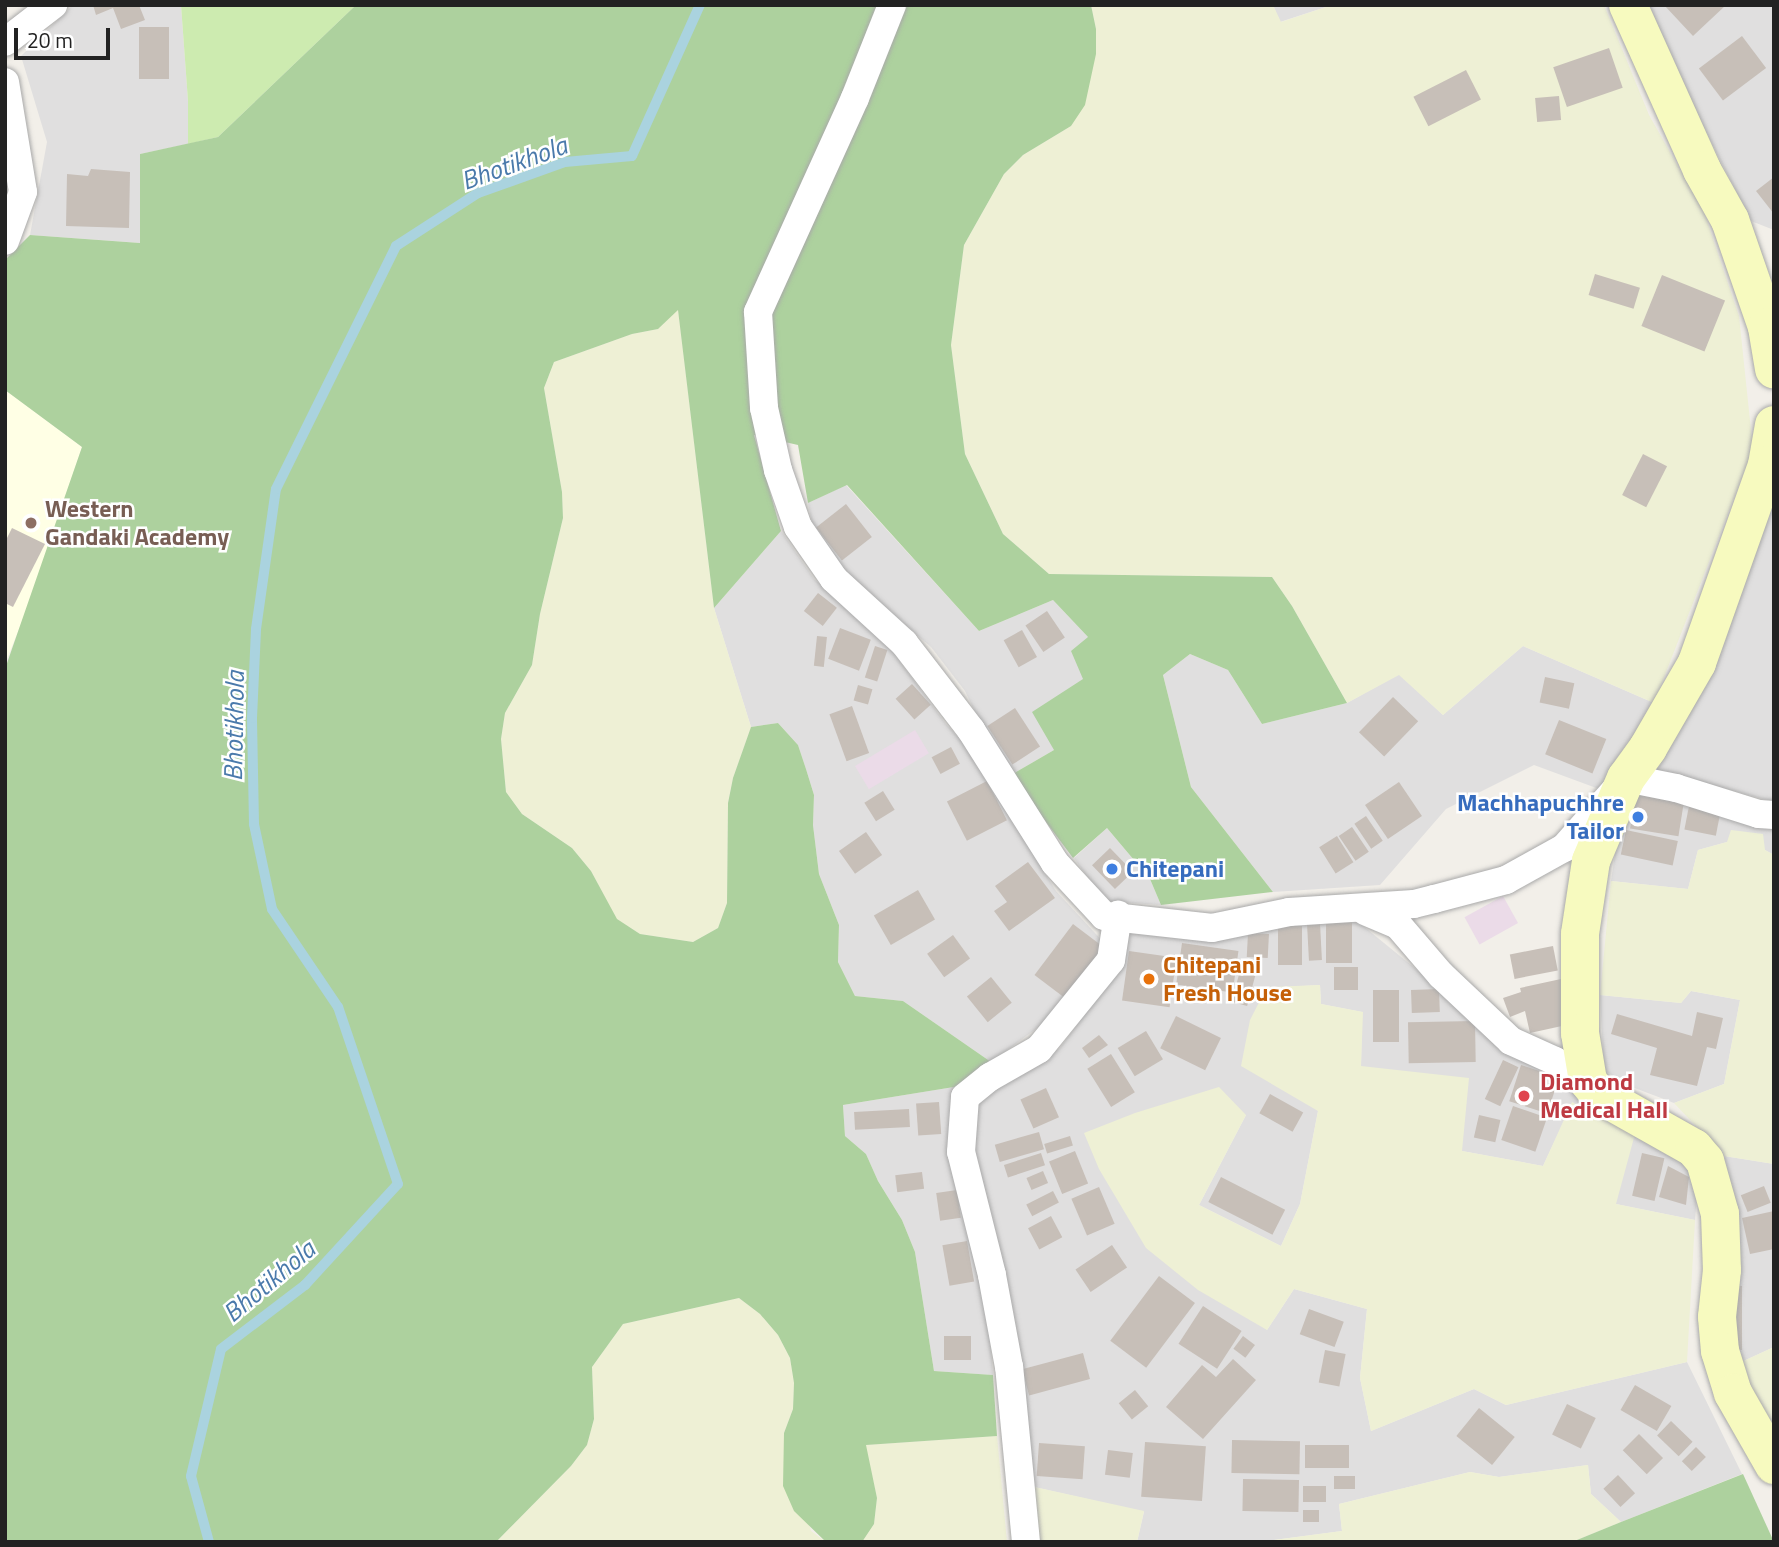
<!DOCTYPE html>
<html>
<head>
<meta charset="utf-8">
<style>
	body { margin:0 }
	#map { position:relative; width:1779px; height:1547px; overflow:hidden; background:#f2efe9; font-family:"Titillium Web",sans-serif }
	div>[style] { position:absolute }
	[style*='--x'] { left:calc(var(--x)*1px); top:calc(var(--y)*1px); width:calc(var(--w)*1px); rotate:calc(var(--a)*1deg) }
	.residential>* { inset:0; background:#e0dfdf }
	.industrial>* { inset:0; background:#ebdbe8; transform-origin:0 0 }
	.education>* { inset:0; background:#ffffe5 }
	.farmland>* { inset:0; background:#eef0d5 }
	.grass>* { inset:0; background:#cdebb0 }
	.forest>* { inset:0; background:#add19e }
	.stream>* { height:10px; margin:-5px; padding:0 5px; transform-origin:5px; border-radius:5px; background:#aad3df }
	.building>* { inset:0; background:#c7bfb8; transform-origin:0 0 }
	.roads { filter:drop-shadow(0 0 2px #a9a9a9) drop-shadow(0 0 2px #a9a9a9) }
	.street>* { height:28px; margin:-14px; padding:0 14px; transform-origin:14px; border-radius:14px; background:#fff }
	.secondary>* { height:38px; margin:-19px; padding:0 19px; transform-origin:19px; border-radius:19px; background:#f7fabf }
	.dots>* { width:19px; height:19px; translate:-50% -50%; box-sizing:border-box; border:4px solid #fff; border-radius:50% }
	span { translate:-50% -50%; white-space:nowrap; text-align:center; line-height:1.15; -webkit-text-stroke:5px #fff; paint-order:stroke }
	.education-label { font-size:24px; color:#785e54; font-weight:700 }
	.left { translate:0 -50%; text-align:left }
	.shop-label { font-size:24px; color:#366cbe; font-weight:700 }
	.right { translate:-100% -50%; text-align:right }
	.food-label { font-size:24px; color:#c56008; font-weight:700 }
	.health-label { font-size:24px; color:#be3a42; font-weight:700 }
	.water-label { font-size:26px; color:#4a7aab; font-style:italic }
	.frame { position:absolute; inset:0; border:7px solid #222; pointer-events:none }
	.scale { position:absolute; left:14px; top:28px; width:96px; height:32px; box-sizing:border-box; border:4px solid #222; border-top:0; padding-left:9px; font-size:21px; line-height:24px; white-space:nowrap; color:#222; -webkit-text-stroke:5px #fff; paint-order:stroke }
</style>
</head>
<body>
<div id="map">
	<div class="residential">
		<i style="clip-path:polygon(73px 5px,181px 5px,188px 101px,188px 144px,140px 154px,141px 243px,30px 235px,47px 142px,21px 56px)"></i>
		<i style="clip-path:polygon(1273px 5px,1332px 5px,1280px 22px)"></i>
		<i style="clip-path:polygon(1642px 5px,1774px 5px,1774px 230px,1751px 221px)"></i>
		<i style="clip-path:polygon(846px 485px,979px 631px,1053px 600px,1089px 638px,1083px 679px,1054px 750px,1011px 775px,986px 735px,965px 691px,931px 647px,855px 582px,814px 533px,808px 503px)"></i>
		<i style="clip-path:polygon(1774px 496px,1774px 802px,1657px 770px,1702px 686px)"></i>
		<i style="clip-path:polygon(781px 531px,814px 579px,882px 637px,945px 723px,984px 765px,1007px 812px,1056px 891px,1108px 947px,1063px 1009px,991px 1062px,903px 1001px,855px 996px,838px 962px,839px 925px,819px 874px,813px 825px,814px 795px,806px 769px,798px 745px,778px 723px,751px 727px,714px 608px)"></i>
		<i style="clip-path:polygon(1523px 646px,1654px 703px,1599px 789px,1534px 765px,1446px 809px,1380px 885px,1273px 892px,1191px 787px,1163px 675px,1190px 654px,1228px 670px,1262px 724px,1347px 703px,1399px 674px,1443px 715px)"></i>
		<i style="clip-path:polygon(1633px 786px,1774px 818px,1774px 855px,1765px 850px,1727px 842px,1698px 850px,1688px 889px,1611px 881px,1619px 827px)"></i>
		<i style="clip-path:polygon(1107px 828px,1150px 879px,1161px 905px,1104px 901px,1074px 858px)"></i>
		<i style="clip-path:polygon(1351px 916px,1455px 1001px,1560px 1073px,1681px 1162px,1698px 1182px,1695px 1220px,1616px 1204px,1573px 1102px,1543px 1166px,1462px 1151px,1361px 1066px,1362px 1012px,1321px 1004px,1320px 985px,1267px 988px,1318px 1111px,1300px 1204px,1281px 1246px,1199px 1205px,1246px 1115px,1135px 1113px,1267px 1330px,1294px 1289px,1367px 1309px,1360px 1378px,1371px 1431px,1474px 1389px,1506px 1405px,1687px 1362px,1742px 1474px,1621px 1522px,1591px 1494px,1588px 1465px,1499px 1477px,1470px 1472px,1339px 1504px,1342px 1531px,1258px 1542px,1137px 1542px,1144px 1512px,1030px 1486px,974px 1149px,977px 1101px,1060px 1048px,1112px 977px,1128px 933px,1201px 939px)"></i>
		<i style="clip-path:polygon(1691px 991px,1740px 1000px,1724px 1084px,1674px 1103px,1627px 1085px,1604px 1070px,1600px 995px,1681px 1003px)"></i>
		<i style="clip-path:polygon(960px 1086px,988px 1315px,993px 1375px,934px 1371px,915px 1252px,902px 1220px,878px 1181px,866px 1154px,845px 1136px,843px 1105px)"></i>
		<i style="clip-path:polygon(1724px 1156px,1774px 1164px,1774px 1347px,1739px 1363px,1734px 1200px)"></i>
	</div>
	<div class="industrial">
		<i style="left:915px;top:730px;width:27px;height:70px;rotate:59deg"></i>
		<i style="left:1503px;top:896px;width:31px;height:44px;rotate:61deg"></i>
	</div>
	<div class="education">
		<i style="clip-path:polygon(5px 390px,82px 447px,31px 599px,5px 664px)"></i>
	</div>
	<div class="farmland">
		<i style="clip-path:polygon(1091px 5px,1273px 5px,1281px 22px,1332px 5px,1604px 5px,1649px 115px,1704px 212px,1739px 316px,1753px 449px,1654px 703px,1523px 646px,1443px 715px,1399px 675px,1347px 703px,1292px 606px,1272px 577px,1049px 574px,1003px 534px,965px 454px,951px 345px,964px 245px,1004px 174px,1023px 155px,1071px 126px,1096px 29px)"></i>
		<i style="clip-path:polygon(678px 309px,714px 608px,751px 727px,733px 778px,728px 802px,727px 903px,718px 928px,693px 942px,640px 934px,616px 919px,591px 871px,572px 848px,522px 814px,506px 792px,501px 739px,505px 713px,532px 665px,540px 614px,563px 518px,562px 492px,544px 388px,554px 362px,632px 334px,658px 329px)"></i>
		<i style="clip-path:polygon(1731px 830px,1763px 834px,1765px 850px,1774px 855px,1774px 1164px,1724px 1156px,1674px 1103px,1724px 1084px,1740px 1000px,1691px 991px,1681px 1003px,1600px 995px,1611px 881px,1688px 889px,1698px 850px,1727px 842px)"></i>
		<i style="clip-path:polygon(1320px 985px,1321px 1004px,1363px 1012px,1361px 1066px,1469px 1078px,1462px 1151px,1543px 1166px,1572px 1102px,1635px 1134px,1616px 1204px,1695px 1220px,1687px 1362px,1506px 1405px,1474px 1389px,1371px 1431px,1360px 1378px,1367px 1309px,1294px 1289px,1267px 1330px,1198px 1290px,1146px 1248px,1099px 1169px,1084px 1133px,1135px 1113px,1219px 1087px,1246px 1115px,1199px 1205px,1281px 1246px,1300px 1204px,1318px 1111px,1241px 1066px,1250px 1020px,1267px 987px)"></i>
		<i style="clip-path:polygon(739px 1298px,760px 1314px,778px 1335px,790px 1358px,794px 1383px,793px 1409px,784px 1433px,811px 1531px,826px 1542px,496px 1542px,571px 1466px,587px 1445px,594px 1419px,592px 1367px,623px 1324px)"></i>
		<i style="clip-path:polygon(1774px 1347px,1774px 1440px,1739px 1363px)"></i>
		<i style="clip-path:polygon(997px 1436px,1007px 1542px,862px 1542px,874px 1524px,877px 1498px,865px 1445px)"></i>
		<i style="clip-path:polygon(1588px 1465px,1591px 1494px,1621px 1522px,1572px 1542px,1258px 1542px,1342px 1531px,1339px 1504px,1470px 1472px,1499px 1477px)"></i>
		<i style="clip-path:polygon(1030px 1486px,1144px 1511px,1137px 1542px,1035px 1542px)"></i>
	</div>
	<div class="grass">
		<i style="clip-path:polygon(181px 5px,356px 5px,218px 137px,188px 144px,188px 101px)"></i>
	</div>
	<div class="forest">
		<i style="clip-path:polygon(356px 5px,1091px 5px,1096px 29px,1096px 54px,1085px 105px,1071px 126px,1023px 155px,1004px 174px,964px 245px,951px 345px,965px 454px,1003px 534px,1049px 574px,1272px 577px,1292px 606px,1347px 703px,1262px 724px,1228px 670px,1190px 654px,1163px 675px,1191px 787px,1273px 892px,1161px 905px,1150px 879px,1107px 828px,1073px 858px,1011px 775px,1054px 750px,1032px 712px,1083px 679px,1071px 651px,1088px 637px,1053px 600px,979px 631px,847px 485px,808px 503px,798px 445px,754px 435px,781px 531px,714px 608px,678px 310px,658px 329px,632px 334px,554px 362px,544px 388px,562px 492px,563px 518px,540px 614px,532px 665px,505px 713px,501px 739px,506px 792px,522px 814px,572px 848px,591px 871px,617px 919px,640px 934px,693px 942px,718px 928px,727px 903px,728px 803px,733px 778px,751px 727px,778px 723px,798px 745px,806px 769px,814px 795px,813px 825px,819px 874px,839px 925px,838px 962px,855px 996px,903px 1001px,991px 1062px,960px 1086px,843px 1105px,845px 1136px,866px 1154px,878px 1181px,902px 1220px,915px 1252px,934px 1371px,993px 1375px,997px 1436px,866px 1445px,877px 1498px,874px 1524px,862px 1542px,826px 1542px,794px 1511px,783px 1486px,784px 1433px,793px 1409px,794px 1383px,790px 1358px,778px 1335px,760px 1314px,739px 1298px,623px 1324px,592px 1367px,594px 1419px,587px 1445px,571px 1466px,496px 1542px,5px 1542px,5px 669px,82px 447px,5px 390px,5px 260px,30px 235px,140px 243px,140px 154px,218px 137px)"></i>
		<i style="clip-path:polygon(1743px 1474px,1774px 1542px,1572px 1542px,1621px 1522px)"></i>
	</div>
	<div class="stream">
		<i style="--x:209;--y:1542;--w:68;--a:-105.3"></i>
		<i style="--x:191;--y:1476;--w:130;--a:-76.7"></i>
		<i style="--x:221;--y:1349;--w:106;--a:-37.3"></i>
		<i style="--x:305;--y:1285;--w:137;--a:-47.4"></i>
		<i style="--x:398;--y:1184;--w:187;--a:-108.7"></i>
		<i style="--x:338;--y:1007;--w:118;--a:-124"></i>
		<i style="--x:272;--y:909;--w:87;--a:-102"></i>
		<i style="--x:254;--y:824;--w:106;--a:-91.1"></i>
		<i style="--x:252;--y:718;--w:89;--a:-87.4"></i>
		<i style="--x:256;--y:629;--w:141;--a:-81.9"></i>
		<i style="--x:276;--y:489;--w:271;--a:-63.7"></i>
		<i style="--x:396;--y:246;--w:98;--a:-32.9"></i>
		<i style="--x:478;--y:193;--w:92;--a:-19.6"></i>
		<i style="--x:565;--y:162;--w:67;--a:-5.1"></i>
		<i style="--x:632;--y:156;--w:166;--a:-65.8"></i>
	</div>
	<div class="building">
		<i style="clip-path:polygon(93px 5px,139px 5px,145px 20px,121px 29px,113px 8px,96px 15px)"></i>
		<i style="clip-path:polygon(1664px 5px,1726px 5px,1693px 36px)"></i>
		<i style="left:139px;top:27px;width:30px;height:52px"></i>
		<i style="left:1742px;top:36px;width:40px;height:54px;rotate:53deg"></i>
		<i style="left:1609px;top:48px;width:42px;height:59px;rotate:71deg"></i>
		<i style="left:1466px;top:70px;width:33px;height:59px;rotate:63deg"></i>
		<i style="left:1559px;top:96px;width:24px;height:24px;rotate:85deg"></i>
		<i style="clip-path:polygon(91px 169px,130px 172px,129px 228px,66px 226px,67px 174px,88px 176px)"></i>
		<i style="clip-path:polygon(1774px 177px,1774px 214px,1756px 191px)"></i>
		<i style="left:1595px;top:274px;width:47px;height:22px;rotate:17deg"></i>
		<i style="left:1662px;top:275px;width:68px;height:55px;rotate:22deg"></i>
		<i style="left:1643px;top:454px;width:27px;height:46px;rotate:27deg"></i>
		<i style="left:846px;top:504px;width:42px;height:38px;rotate:52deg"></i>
		<i style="clip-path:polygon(12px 528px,45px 544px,13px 607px,5px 603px,5px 542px)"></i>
		<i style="left:818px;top:593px;width:24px;height:23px;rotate:38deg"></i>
		<i style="left:1047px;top:611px;width:32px;height:26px;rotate:56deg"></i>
		<i style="left:840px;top:628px;width:33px;height:33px;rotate:21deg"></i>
		<i style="left:1022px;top:630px;width:31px;height:21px;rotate:61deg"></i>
		<i style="left:817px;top:636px;width:10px;height:30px;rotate:6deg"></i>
		<i style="left:875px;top:646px;width:13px;height:33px;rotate:18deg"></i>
		<i style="left:1545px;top:677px;width:30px;height:26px;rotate:12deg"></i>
		<i style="left:912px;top:684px;width:28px;height:22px;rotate:48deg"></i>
		<i style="left:858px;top:685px;width:15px;height:16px;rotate:16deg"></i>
		<i style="left:1393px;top:697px;width:35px;height:49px;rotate:44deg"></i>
		<i style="left:852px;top:706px;width:50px;height:24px;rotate:70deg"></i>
		<i style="left:1015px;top:708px;width:46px;height:33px;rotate:57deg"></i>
		<i style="left:1559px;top:720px;width:51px;height:37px;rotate:22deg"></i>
		<i style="left:951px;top:747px;width:19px;height:22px;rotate:62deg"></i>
		<i style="left:987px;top:781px;width:44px;height:45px;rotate:63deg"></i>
		<i style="left:1399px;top:782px;width:41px;height:41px;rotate:56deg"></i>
		<i style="left:883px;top:791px;width:22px;height:22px;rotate:58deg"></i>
		<i style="left:1636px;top:791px;width:49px;height:38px;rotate:9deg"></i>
		<i style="left:1689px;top:806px;width:32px;height:24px;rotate:11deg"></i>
		<i style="left:1366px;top:816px;width:30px;height:14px;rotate:56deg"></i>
		<i style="left:1352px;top:827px;width:30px;height:16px;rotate:56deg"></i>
		<i style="left:1626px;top:830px;width:53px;height:25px;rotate:12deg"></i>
		<i style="left:866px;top:832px;width:28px;height:33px;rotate:55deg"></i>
		<i style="left:1337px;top:836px;width:31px;height:21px;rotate:58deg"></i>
		<i style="left:1110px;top:848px;width:33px;height:25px;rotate:46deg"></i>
		<i style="clip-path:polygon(1028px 862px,1055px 898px,1009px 931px,994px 911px,1007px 902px,995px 886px)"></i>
		<i style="left:918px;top:890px;width:34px;height:51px;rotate:60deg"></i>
		<i style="left:1326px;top:921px;width:26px;height:42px"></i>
		<i style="left:1320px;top:923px;width:37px;height:13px;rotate:87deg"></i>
		<i style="left:1073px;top:924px;width:41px;height:64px;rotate:37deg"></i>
		<i style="left:1278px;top:926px;width:24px;height:39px"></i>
		<i style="left:1248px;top:933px;width:21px;height:24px;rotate:3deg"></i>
		<i style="left:953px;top:935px;width:29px;height:32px;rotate:54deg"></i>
		<i style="left:1182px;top:943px;width:57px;height:42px;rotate:8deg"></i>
		<i style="left:1553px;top:946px;width:25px;height:44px;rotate:79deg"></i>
		<i style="left:1129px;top:951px;width:48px;height:50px;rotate:8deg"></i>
		<i style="left:1241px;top:967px;width:16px;height:36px;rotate:15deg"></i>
		<i style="left:1334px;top:967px;width:24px;height:23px"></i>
		<i style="left:991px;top:977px;width:33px;height:31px;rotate:51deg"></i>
		<i style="clip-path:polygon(1561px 979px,1571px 1024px,1530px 1033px,1525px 1011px,1510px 1017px,1503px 998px,1521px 992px,1520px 988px)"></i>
		<i style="left:1439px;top:989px;width:23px;height:28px;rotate:88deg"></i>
		<i style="left:1373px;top:990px;width:26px;height:52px"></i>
		<i style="clip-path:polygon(1697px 1012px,1723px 1018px,1716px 1049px,1707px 1047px,1697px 1086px,1650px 1075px,1657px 1048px,1611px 1034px,1617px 1014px,1692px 1036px)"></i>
		<i style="left:1176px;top:1016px;width:50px;height:36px;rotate:26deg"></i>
		<i style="left:1475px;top:1021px;width:41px;height:67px;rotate:89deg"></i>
		<i style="left:1146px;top:1031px;width:33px;height:33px;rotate:59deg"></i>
		<i style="clip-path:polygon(1099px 1035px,1108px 1045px,1089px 1058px,1082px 1048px)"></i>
		<i style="left:1111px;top:1054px;width:45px;height:28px;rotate:58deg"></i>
		<i style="left:1503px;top:1060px;width:17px;height:43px;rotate:25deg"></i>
		<i style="left:1521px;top:1065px;width:40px;height:38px;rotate:18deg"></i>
		<i style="left:1046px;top:1088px;width:32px;height:28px;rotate:66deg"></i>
		<i style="left:1270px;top:1094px;width:38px;height:22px;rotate:29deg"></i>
		<i style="left:939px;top:1102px;width:32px;height:23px;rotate:86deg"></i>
		<i style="left:1513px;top:1106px;width:36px;height:36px;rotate:19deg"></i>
		<i style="left:909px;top:1109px;width:18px;height:55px;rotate:87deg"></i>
		<i style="left:1479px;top:1115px;width:22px;height:23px;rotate:13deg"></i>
		<i style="left:1039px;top:1132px;width:18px;height:46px;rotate:74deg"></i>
		<i style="left:1070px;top:1136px;width:10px;height:27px;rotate:73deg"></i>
		<i style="left:1075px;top:1151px;width:35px;height:28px;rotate:68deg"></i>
		<i style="left:1041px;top:1153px;width:13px;height:39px;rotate:72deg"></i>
		<i style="left:1642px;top:1153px;width:23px;height:44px;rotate:13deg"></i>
		<i style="clip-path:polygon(1668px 1166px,1689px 1177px,1686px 1205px,1659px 1197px)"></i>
		<i style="left:1043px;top:1171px;width:13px;height:18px;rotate:67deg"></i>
		<i style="left:922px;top:1172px;width:17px;height:27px;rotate:83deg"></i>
		<i style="left:1221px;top:1177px;width:72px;height:28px;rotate:27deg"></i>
		<i style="left:1764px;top:1186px;width:18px;height:25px;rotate:68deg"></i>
		<i style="left:1099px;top:1187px;width:40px;height:30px;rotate:67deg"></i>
		<i style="left:957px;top:1190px;width:28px;height:21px;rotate:82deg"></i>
		<i style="left:1053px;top:1191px;width:13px;height:30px;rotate:63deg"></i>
		<i style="clip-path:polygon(1774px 1211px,1774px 1249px,1750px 1254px,1742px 1218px)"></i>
		<i style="left:1051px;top:1216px;width:24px;height:26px;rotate:62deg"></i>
		<i style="left:967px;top:1241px;width:41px;height:25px;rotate:80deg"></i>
		<i style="left:1112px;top:1245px;width:27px;height:44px;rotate:56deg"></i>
		<i style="left:1159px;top:1276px;width:45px;height:81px;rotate:37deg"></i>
		<i style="left:1731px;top:1286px;width:11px;height:64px"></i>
		<i style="left:1203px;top:1306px;width:46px;height:45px;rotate:33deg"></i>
		<i style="left:1309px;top:1309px;width:37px;height:27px;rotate:20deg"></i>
		<i style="left:944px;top:1336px;width:27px;height:24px"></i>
		<i style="left:1243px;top:1336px;width:15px;height:16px;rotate:37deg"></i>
		<i style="left:1325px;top:1350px;width:21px;height:33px;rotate:11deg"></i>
		<i style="left:1083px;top:1353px;width:27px;height:63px;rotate:75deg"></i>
		<i style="clip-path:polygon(1233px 1359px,1256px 1380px,1203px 1439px,1166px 1407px,1202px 1365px,1216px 1377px)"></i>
		<i style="left:1635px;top:1385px;width:42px;height:29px;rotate:30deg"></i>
		<i style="left:1135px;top:1390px;width:21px;height:21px;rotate:51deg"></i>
		<i style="left:1567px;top:1404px;width:32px;height:34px;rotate:26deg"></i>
		<i style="left:1479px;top:1408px;width:46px;height:36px;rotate:39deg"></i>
		<i style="left:1671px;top:1421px;width:30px;height:20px;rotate:44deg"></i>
		<i style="left:1639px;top:1434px;width:34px;height:23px;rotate:45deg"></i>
		<i style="left:1232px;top:1440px;width:68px;height:33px;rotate:1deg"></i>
		<i style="left:1145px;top:1442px;width:61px;height:55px;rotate:4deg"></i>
		<i style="left:1039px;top:1443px;width:46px;height:33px;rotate:4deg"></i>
		<i style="left:1305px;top:1445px;width:44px;height:23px"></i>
		<i style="left:1696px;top:1447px;width:14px;height:20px;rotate:45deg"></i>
		<i style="left:1108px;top:1450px;width:25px;height:25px;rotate:7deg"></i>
		<i style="left:1618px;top:1475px;width:25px;height:20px;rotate:47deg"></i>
		<i style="left:1355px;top:1476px;width:13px;height:21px;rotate:90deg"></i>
		<i style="left:1243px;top:1479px;width:56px;height:32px;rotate:1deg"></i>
		<i style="left:1303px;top:1486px;width:23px;height:16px"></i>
		<i style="left:1303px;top:1510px;width:16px;height:12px"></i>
	</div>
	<div class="roads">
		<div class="street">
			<i style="--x:892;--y:5;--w:100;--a:111.7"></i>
			<i style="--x:855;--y:98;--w:235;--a:114.4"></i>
			<i style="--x:758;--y:312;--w:96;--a:86.4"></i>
			<i style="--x:764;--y:408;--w:64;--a:77.3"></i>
			<i style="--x:778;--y:470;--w:60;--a:70.7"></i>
			<i style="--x:798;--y:527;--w:63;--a:55.3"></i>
			<i style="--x:834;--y:579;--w:95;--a:42.4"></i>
			<i style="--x:904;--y:643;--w:110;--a:52.4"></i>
			<i style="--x:971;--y:730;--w:157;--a:57.7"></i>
			<i style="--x:1055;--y:863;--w:72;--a:47.2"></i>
			<i style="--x:1104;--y:916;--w:109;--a:6.3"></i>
			<i style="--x:1212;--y:928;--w:79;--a:-11.7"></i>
			<i style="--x:1289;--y:912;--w:125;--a:-3.7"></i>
			<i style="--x:1414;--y:904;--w:21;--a:-14"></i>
			<i style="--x:1434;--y:899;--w:74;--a:-14.8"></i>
			<i style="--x:1506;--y:880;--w:66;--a:-28.9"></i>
			<i style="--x:1564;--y:848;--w:94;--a:-48.5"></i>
			<i style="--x:1626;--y:778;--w:51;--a:11.3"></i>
			<i style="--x:1676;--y:788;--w:87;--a:17.4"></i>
			<i style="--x:1759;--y:814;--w:15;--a:4"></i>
			<i style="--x:5;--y:42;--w:61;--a:-37.6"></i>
			<i style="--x:5;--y:82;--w:111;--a:80.7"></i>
			<i style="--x:23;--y:192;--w:52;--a:110.2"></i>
			<i style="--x:1365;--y:911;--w:36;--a:23"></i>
			<i style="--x:1398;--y:925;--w:66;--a:49.3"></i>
			<i style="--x:1441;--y:975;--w:96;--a:43.3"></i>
			<i style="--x:1511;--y:1041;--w:48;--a:24.4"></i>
			<i style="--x:1555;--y:1061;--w:39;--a:31"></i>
			<i style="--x:1026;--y:1542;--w:176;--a:-95.5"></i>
			<i style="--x:1009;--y:1367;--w:94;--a:-100.5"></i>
			<i style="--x:992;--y:1275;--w:127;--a:-104.1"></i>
			<i style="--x:961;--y:1152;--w:55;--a:-85.8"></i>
			<i style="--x:965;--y:1097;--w:32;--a:-39"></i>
			<i style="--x:990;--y:1077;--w:56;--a:-29.7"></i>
			<i style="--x:1039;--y:1049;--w:114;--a:-51"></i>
			<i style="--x:1111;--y:960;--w:46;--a:-81.2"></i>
		</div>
		<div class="secondary">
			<i style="--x:1628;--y:5;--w:181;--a:65.8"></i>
			<i style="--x:1702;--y:170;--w:57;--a:60.8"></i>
			<i style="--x:1730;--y:220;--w:113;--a:70.9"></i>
			<i style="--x:1767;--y:327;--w:43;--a:80.5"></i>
			<i style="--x:1774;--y:425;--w:41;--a:99.9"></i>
			<i style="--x:1767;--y:465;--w:210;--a:109.5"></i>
			<i style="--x:1697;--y:663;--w:98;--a:120"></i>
			<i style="--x:1648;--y:748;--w:37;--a:126"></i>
			<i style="--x:1626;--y:778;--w:90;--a:112.9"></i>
			<i style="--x:1591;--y:861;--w:74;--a:98.6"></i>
			<i style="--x:1580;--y:934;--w:99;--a:90"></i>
			<i style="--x:1580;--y:1033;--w:49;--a:80.5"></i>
			<i style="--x:1588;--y:1081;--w:16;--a:52"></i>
			<i style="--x:1598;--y:1094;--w:110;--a:29.4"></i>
			<i style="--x:1694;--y:1148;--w:17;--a:50"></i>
			<i style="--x:1705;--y:1161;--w:55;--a:74.2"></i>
			<i style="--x:1720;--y:1214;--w:56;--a:88"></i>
			<i style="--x:1722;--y:1270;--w:47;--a:96.1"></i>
			<i style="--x:1717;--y:1317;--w:34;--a:85"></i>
			<i style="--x:1720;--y:1351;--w:44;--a:72.8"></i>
			<i style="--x:1733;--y:1393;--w:83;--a:60.3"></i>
		</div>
	</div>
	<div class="dots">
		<i style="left:31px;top:523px;background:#8d6e63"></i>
		<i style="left:1638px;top:817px;background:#3f7fe0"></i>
		<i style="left:1112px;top:869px;background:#3f7fe0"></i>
		<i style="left:1149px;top:979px;background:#e8710a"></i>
		<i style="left:1524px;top:1096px;background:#e0444e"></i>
	</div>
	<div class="education-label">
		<span class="left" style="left:45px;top:523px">Western<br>Gandaki Academy</span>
	</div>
	<div class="shop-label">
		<span class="right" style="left:1624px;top:817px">Machhapuchhre<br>Tailor</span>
		<span class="left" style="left:1126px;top:869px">Chitepani</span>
	</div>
	<div class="food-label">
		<span class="left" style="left:1163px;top:979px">Chitepani<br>Fresh House</span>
	</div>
	<div class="health-label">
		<span class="left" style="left:1540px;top:1096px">Diamond<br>Medical Hall</span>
	</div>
	<div class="water-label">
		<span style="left:514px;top:163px;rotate:-20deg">Bhotikhola</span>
		<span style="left:234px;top:726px;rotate:-89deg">Bhotikhola</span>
		<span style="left:269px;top:1281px;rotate:-40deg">Bhotikhola</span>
	</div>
	<div class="frame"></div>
	<div class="scale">20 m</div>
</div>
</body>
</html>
